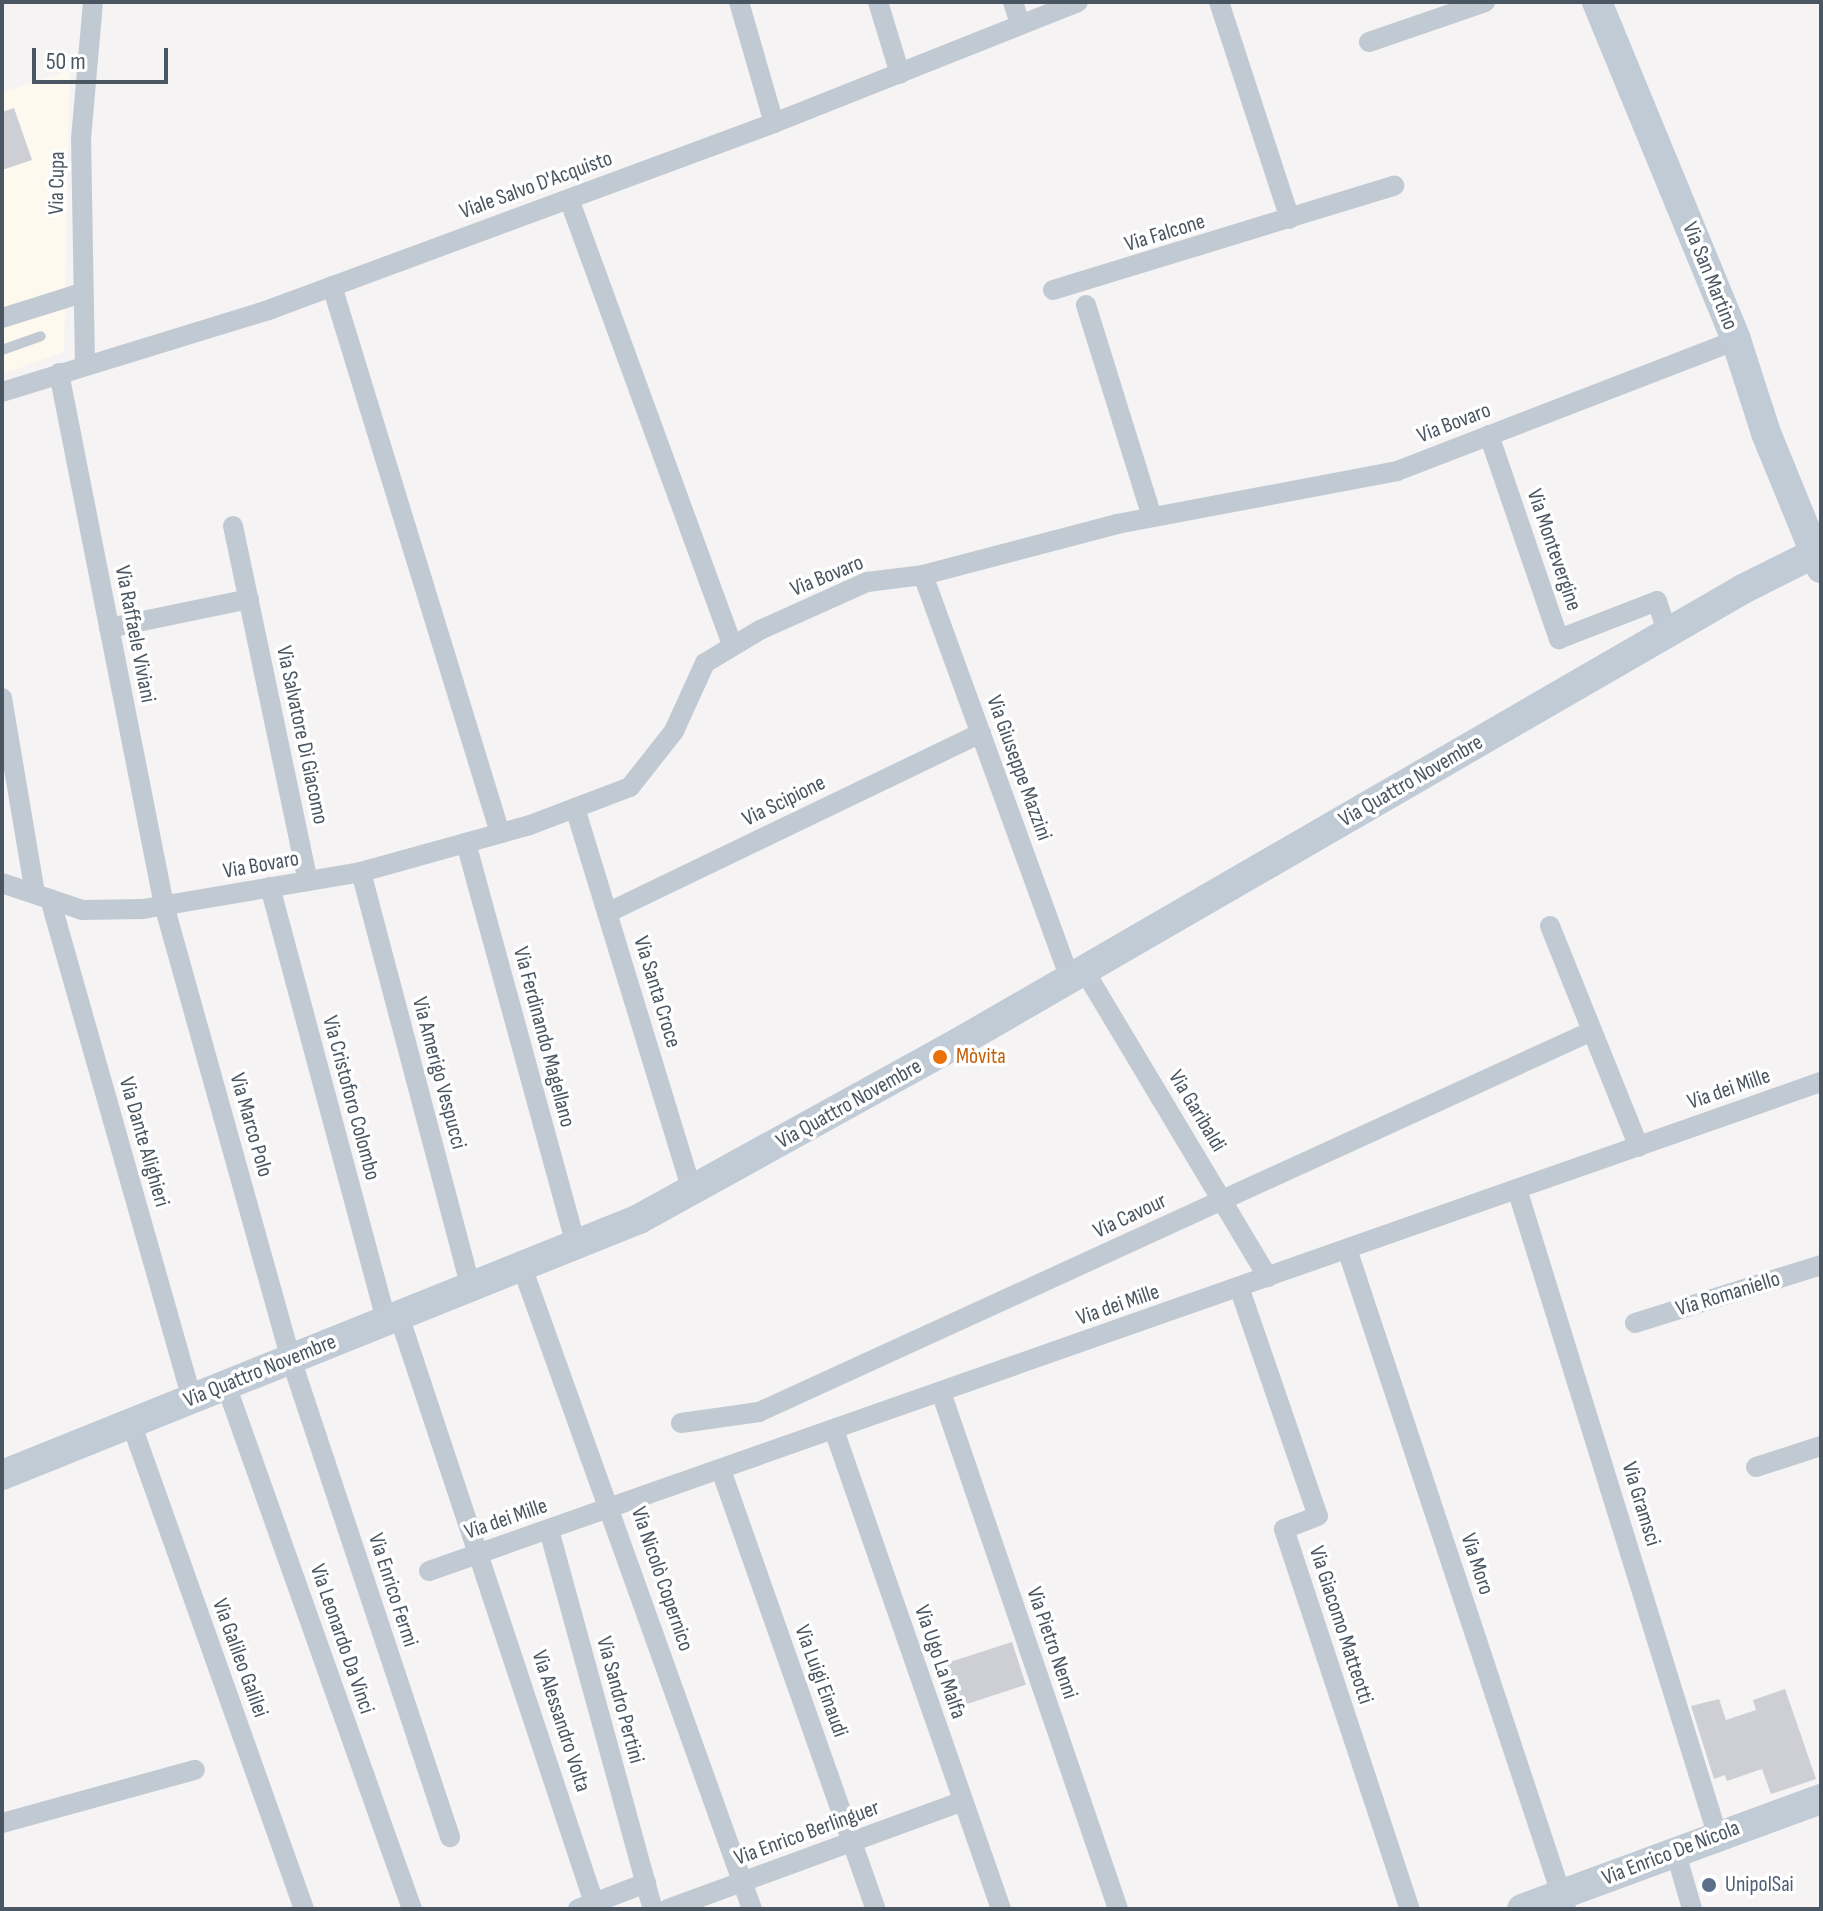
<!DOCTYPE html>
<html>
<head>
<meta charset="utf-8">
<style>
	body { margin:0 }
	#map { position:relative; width:1823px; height:1911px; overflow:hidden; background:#f5f3f3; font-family:"Sofia Sans Condensed",sans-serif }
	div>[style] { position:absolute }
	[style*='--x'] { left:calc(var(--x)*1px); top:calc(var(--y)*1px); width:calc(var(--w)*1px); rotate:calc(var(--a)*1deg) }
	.commercial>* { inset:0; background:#fdf9ef }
	.building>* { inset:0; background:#cdcfd5; transform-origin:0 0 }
	.lane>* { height:10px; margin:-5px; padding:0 5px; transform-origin:5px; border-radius:5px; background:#c1cad2 }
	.street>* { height:20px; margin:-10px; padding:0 10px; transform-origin:10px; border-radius:10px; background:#c1cad2 }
	.secondary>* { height:30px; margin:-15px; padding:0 15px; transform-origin:15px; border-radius:15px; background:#c1cbd6 }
	.dots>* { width:22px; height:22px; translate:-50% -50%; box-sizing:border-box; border:4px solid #fff; border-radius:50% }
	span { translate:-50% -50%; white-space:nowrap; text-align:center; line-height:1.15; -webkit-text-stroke:7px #fff; paint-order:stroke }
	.street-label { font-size:22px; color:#4a5661 }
	.food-label { font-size:22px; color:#c56008 }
	.left { translate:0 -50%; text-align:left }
	.service-label { font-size:22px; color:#4e5e75 }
	.frame { position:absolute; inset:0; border:4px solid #4a5661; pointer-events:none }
	.scale { position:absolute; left:32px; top:48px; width:136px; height:36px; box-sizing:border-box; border:4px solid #4a5661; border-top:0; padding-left:10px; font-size:24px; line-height:28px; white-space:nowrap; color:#4a5661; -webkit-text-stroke:6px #fff; paint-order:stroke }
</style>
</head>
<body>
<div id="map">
	<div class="commercial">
		<i style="clip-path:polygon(70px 70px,64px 352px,2px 374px,2px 93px)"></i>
	</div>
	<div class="building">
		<i style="clip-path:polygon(14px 108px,32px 160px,2px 170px,2px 112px)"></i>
		<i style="left:1012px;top:1642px;width:45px;height:82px;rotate:72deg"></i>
		<i style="clip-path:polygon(1785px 1689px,1816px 1779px,1771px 1794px,1762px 1769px,1727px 1781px,1725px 1775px,1714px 1779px,1691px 1706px,1719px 1699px,1726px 1720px,1756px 1710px,1753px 1700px)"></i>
	</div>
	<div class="lane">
		<i style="--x:2;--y:350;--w:41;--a:-19.7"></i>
	</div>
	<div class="street">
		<i style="--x:739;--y:2;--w:126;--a:73.9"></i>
		<i style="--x:878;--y:2;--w:75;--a:73"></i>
		<i style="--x:1013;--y:2;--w:23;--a:72"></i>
		<i style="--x:1219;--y:2;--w:228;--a:71.9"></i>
		<i style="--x:1369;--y:42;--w:123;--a:-19"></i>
		<i style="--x:569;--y:199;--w:476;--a:69.9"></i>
		<i style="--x:332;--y:286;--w:572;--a:72.93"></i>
		<i style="--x:1053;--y:290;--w:357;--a:-17"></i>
		<i style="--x:1086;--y:305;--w:222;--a:72.7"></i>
		<i style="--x:2;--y:318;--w:84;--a:-17.4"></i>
		<i style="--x:85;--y:365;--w:226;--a:-91"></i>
		<i style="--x:81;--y:139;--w:138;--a:-85"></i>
		<i style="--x:59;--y:373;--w:542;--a:78.84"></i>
		<i style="--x:164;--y:905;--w:471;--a:74.4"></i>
		<i style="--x:291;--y:1359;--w:504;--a:71.6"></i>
		<i style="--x:2;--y:392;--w:282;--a:-17.1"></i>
		<i style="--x:271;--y:309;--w:536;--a:-20.29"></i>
		<i style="--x:774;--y:123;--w:327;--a:-21.7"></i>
		<i style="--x:1489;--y:435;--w:216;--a:71.1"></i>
		<i style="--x:1559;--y:639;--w:105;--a:-21.2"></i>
		<i style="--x:1657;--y:601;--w:35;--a:72"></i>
		<i style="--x:233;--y:526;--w:363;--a:78.1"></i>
		<i style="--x:923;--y:575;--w:429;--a:70"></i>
		<i style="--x:109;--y:628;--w:143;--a:-11.7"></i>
		<i style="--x:2;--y:698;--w:199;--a:80.4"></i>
		<i style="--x:575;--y:808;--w:400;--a:73"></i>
		<i style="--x:466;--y:843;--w:417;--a:74.7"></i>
		<i style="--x:361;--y:872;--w:429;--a:75.2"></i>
		<i style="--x:2;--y:883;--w:84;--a:18.6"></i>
		<i style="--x:82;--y:910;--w:61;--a:-0.9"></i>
		<i style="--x:143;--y:909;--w:221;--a:-9.6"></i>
		<i style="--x:361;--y:872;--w:175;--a:-15.5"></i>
		<i style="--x:530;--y:825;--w:107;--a:-20.8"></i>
		<i style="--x:630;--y:787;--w:71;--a:-51.8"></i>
		<i style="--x:674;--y:731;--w:75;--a:-65.5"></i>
		<i style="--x:705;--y:663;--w:64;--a:-31"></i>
		<i style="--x:760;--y:630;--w:117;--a:-24.2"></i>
		<i style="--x:867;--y:582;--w:56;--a:-7.1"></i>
		<i style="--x:923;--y:575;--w:201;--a:-14.7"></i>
		<i style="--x:1117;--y:524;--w:285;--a:-10.7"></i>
		<i style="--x:1397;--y:471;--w:363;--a:-21.1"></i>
		<i style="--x:270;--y:887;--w:449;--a:75"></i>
		<i style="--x:50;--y:899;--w:520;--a:74.15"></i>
		<i style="--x:607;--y:913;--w:415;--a:-25.7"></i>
		<i style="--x:1550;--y:926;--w:238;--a:68.1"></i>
		<i style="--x:1084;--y:970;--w:358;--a:59.1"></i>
		<i style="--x:1517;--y:1189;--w:675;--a:72.77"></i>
		<i style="--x:1347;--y:1249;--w:695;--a:71.64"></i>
		<i style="--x:522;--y:1267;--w:682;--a:70.29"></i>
		<i style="--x:1239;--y:1287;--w:242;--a:71"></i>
		<i style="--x:1318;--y:1516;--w:36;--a:159"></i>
		<i style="--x:1284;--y:1529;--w:400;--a:71.7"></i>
		<i style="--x:399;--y:1316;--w:619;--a:71.62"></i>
		<i style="--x:1635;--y:1323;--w:195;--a:-17.3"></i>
		<i style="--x:226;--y:1385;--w:556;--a:70.46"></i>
		<i style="--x:941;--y:1392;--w:546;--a:71.1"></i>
		<i style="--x:131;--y:1423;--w:516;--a:70.41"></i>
		<i style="--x:681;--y:1423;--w:79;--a:-8"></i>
		<i style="--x:759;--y:1412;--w:916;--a:-24.58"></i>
		<i style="--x:834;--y:1430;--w:507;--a:70.78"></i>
		<i style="--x:1756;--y:1467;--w:68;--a:-17.9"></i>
		<i style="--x:721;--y:1470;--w:466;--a:70.6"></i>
		<i style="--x:549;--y:1530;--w:393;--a:74.7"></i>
		<i style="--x:429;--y:1571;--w:1475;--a:-19.36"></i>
		<i style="--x:2;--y:1823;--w:200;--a:-15.4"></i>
		<i style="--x:1675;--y:1850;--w:61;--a:73.9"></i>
		<i style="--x:578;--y:1909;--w:73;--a:-20.9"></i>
		<i style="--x:668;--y:1909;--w:314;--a:-20.1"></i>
	</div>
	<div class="secondary">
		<i style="--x:1597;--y:2;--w:365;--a:67.6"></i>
		<i style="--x:1736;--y:340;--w:98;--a:72.1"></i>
		<i style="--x:1766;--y:433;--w:146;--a:67.8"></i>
		<i style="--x:2;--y:1475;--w:687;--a:-21.89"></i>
		<i style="--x:639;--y:1219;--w:364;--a:-28.9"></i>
		<i style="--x:958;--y:1043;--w:907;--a:-30.04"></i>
		<i style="--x:1743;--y:589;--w:87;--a:-26.6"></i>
		<i style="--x:1522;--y:1909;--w:319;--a:-20.2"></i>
	</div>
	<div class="dots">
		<i style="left:940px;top:1057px;background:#e8710a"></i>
		<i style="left:1709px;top:1885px;background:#5c6f8a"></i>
	</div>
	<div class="street-label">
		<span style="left:57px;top:183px;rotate:-89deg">Via Cupa</span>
		<span style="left:536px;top:185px;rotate:-20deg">Viale Salvo D'Acquisto</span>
		<span style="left:1165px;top:233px;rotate:-17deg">Via Falcone</span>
		<span style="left:1710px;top:276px;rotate:68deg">Via San Martino</span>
		<span style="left:1454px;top:423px;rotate:-21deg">Via Bovaro</span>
		<span style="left:1554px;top:550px;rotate:71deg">Via Montevergine</span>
		<span style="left:827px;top:576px;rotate:-22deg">Via Bovaro</span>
		<span style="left:135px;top:634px;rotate:79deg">Via Raffaele Viviani</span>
		<span style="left:302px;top:735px;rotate:78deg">Via Salvatore Di Giacomo</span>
		<span style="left:1019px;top:768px;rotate:70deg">Via Giuseppe Mazzini</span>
		<span style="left:1411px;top:781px;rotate:-30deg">Via Quattro Novembre</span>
		<span style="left:784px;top:801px;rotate:-26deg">Via Scipione</span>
		<span style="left:261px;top:865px;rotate:-10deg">Via Bovaro</span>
		<span style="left:657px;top:992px;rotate:73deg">Via Santa Croce</span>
		<span style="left:544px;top:1037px;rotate:75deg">Via Ferdinando Magellano</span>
		<span style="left:439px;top:1073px;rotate:75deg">Via Amerigo Vespucci</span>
		<span style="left:1729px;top:1089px;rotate:-19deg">Via dei Mille</span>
		<span style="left:351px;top:1098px;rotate:75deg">Via Cristoforo Colombo</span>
		<span style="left:849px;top:1104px;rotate:-29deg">Via Quattro Novembre</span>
		<span style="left:1197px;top:1111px;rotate:59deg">Via Garibaldi</span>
		<span style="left:251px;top:1125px;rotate:74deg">Via Marco Polo</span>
		<span style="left:144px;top:1142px;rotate:74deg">Via Dante Alighieri</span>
		<span style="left:1130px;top:1216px;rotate:-25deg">Via Cavour</span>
		<span style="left:1728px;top:1294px;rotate:-17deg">Via Romaniello</span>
		<span style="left:1118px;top:1305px;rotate:-19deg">Via dei Mille</span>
		<span style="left:260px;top:1371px;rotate:-22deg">Via Quattro Novembre</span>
		<span style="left:1641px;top:1504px;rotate:73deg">Via Gramsci</span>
		<span style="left:506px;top:1519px;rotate:-19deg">Via dei Mille</span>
		<span style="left:1477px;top:1564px;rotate:72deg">Via Moro</span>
		<span style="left:662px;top:1579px;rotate:71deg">Via Nicolò Copernico</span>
		<span style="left:393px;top:1590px;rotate:72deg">Via Enrico Fermi</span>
		<span style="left:1341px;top:1625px;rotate:72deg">Via Giacomo Matteotti</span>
		<span style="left:342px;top:1639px;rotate:71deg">Via Leonardo Da Vinci</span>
		<span style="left:1052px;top:1643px;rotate:71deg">Via Pietro Nenni</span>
		<span style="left:240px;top:1658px;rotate:70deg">Via Galileo Galilei</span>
		<span style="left:940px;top:1662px;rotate:71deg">Via Ugo La Malfa</span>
		<span style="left:821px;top:1681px;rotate:70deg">Via Luigi Einaudi</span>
		<span style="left:620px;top:1700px;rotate:75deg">Via Sandro Pertini</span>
		<span style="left:561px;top:1721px;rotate:72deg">Via Alessandro Volta</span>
		<span style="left:807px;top:1833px;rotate:-20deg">Via Enrico Berlinguer</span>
		<span style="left:1671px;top:1853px;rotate:-21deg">Via Enrico De Nicola</span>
	</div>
	<div class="food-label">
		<span class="left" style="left:956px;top:1057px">Mòvita</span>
	</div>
	<div class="service-label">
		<span class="left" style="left:1725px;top:1885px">UnipolSai</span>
	</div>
	<div class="frame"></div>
	<div class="scale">50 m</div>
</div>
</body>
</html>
